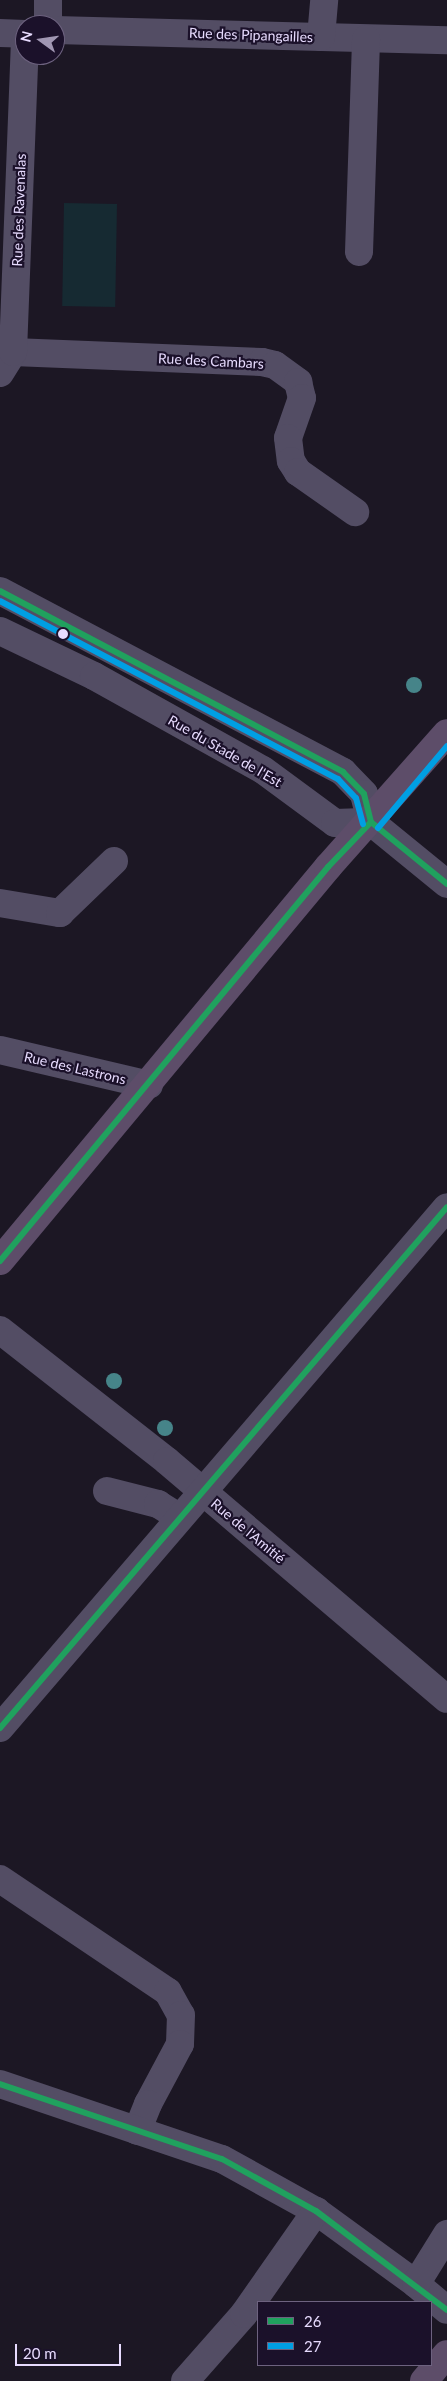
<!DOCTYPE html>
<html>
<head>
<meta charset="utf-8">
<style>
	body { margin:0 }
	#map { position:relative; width:447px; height:2381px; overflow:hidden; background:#1c1724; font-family:Lato,sans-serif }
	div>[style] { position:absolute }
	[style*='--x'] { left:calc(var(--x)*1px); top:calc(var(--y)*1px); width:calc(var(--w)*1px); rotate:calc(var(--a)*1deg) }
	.green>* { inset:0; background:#162a32; transform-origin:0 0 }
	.minor>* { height:28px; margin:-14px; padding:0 14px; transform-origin:14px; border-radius:14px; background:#534d64 }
	.major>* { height:28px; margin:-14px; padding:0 14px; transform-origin:14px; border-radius:14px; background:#5d4d69 }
	.bus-1>* { height:6px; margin:-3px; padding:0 3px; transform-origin:3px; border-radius:3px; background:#20a15e }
	.bus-2>* { height:6px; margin:-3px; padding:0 3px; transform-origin:3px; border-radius:3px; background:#009fe3 }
	.trees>* { width:16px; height:16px; margin:-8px; border-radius:50%; background:#468489 }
	.dots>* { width:14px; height:14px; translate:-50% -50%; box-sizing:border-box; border:2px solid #1b112a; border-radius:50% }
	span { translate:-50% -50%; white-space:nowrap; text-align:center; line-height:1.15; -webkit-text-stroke:4.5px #1b112a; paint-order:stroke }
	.street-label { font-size:14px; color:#e7dbfe }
	.legend { position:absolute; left:257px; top:2301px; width:175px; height:65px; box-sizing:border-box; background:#1b112a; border:1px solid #6d627f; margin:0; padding:6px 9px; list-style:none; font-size:15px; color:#e7dbfe }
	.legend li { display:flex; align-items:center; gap:10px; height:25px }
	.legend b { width:25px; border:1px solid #6d627f }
	.north { position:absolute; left:15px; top:15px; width:50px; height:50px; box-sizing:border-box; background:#1b112a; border:1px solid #6d627f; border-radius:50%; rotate:284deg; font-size:14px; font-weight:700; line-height:20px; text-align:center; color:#e7dbfe }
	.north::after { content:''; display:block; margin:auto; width:18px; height:22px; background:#a096b2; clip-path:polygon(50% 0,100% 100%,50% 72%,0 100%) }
	.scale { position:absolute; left:15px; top:2344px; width:106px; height:22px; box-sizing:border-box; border:2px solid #e7dbfe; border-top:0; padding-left:6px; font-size:15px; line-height:18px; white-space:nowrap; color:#e7dbfe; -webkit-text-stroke:4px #1b112a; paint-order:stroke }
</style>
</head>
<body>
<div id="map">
	<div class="green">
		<i style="left:64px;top:203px;width:53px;height:103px;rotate:1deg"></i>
	</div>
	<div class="minor">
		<i style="--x:48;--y:25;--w:25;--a:-90"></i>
		<i style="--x:55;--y:30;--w:392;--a:1.5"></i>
		<i style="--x:0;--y:33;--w:25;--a:2"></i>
		<i style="--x:321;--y:37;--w:37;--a:-85"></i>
		<i style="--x:359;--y:252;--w:213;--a:-88.1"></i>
		<i style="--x:13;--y:352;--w:249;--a:2.3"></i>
		<i style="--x:262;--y:362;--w:13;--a:13"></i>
		<i style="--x:275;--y:365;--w:29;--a:36"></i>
		<i style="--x:298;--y:382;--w:16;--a:76"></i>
		<i style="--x:302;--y:398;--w:42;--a:109.3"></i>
		<i style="--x:288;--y:438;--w:23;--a:83"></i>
		<i style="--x:291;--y:461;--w:13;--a:58"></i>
		<i style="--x:298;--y:472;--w:70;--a:35.1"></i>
		<i style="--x:0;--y:373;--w:25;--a:-58"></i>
		<i style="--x:13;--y:352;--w:309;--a:-87.8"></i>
		<i style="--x:0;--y:591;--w:388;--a:27.8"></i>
		<i style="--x:343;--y:772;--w:30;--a:46"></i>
		<i style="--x:364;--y:794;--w:29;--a:76"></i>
		<i style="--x:0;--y:631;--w:104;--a:25.6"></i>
		<i style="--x:94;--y:676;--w:193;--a:29.1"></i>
		<i style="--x:263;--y:770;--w:89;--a:36.4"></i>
		<i style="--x:335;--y:823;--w:36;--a:-2"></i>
		<i style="--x:371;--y:822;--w:98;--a:39.2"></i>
		<i style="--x:0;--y:903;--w:61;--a:9.5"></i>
		<i style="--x:60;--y:913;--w:75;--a:-43.9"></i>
		<i style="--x:0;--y:1050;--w:153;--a:13.2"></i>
		<i style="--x:0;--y:1330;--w:212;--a:38.1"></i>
		<i style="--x:167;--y:1461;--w:367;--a:40.4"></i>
		<i style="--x:107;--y:1491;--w:53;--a:14.3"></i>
		<i style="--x:158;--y:1504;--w:25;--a:32"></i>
		<i style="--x:0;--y:1728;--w:686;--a:-49.37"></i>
		<i style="--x:0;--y:1879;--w:202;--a:33.9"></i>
		<i style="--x:168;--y:1992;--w:26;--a:61"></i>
		<i style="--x:181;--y:2015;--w:29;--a:92"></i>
		<i style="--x:180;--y:2044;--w:68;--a:118.1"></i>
		<i style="--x:148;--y:2104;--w:29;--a:112"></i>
		<i style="--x:0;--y:2084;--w:234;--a:18.7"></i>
		<i style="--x:222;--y:2159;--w:107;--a:29"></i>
		<i style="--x:316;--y:2211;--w:124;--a:36.1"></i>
		<i style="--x:416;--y:2284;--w:40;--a:40"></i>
		<i style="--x:416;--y:2284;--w:59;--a:-58.2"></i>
		<i style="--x:185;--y:2381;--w:89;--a:-48.6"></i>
		<i style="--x:244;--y:2314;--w:126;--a:-55"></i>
	</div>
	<div class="major">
		<i style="--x:0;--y:1261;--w:513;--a:-50.22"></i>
		<i style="--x:328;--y:867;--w:179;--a:-48.4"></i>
		<i style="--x:424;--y:2381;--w:35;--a:-50"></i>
	</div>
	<div class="bus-1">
		<i style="--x:0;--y:591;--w:388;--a:27.8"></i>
		<i style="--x:343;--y:772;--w:30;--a:46"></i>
		<i style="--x:364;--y:794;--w:29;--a:76"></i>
		<i style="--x:371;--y:822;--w:98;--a:39.2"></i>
		<i style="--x:0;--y:1261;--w:513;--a:-50.22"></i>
		<i style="--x:328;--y:867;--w:62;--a:-46.3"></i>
		<i style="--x:0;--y:1728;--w:686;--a:-49.37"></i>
		<i style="--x:0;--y:2084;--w:234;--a:18.7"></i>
		<i style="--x:222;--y:2159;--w:107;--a:29"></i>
		<i style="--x:316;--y:2211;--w:164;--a:37.1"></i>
	</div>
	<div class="bus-2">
		<i style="--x:0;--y:601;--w:382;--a:27.8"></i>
		<i style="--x:338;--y:779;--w:26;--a:47"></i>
		<i style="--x:356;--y:798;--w:27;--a:75"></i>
		<i style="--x:378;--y:828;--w:107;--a:-49.9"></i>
	</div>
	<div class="trees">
		<i style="left:414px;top:685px"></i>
		<i style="left:114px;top:1381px"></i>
		<i style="left:165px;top:1428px"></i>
	</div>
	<div class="dots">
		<i style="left:63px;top:634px;background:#e7dbfe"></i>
	</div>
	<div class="street-label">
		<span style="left:251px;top:35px;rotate:2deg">Rue des Pipangailles</span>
		<span style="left:19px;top:210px;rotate:-88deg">Rue des Ravenalas</span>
		<span style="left:211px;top:361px;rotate:3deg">Rue des Cambars</span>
		<span style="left:225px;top:751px;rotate:30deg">Rue du Stade de l'Est</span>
		<span style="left:75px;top:1068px;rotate:13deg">Rue des Lastrons</span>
		<span style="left:248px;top:1531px;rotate:40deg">Rue de l'Amitié</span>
	</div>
	<ul class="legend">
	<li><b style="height:6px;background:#20a15e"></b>26</li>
	<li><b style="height:6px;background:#009fe3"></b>27</li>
	</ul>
	<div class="north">N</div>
	<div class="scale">20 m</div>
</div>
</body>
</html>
